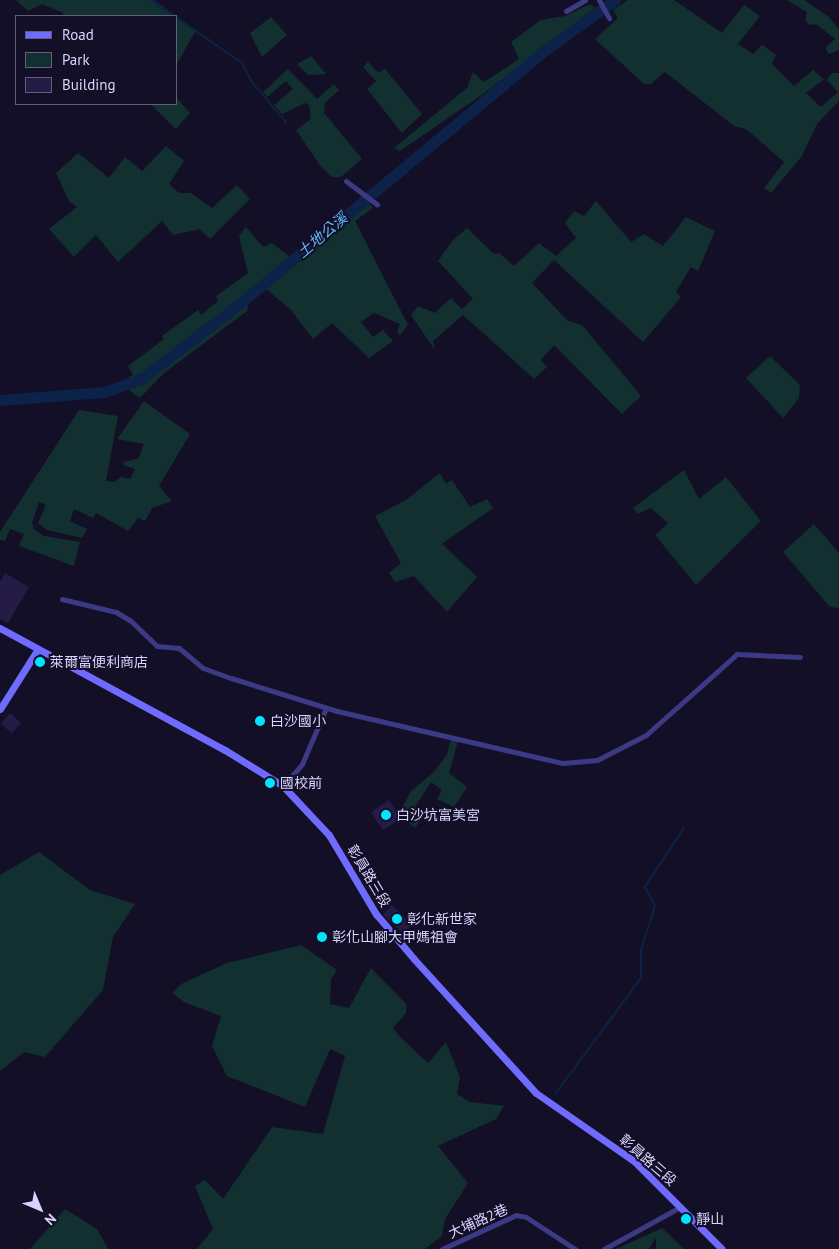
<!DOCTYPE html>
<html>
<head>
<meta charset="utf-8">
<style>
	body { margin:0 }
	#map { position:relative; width:839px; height:1249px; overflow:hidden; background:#130f26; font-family:"PT Sans","Noto Sans TC",sans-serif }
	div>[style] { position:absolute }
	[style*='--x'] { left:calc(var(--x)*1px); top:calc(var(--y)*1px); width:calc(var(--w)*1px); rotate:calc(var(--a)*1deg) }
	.green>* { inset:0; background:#12302f }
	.stream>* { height:2px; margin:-1px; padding:0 1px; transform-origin:1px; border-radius:1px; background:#0c2248 }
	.river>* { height:11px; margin:-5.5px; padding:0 5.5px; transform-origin:5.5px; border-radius:5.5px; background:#0c2248 }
	.building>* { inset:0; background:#241b47; transform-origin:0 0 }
	.street>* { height:5px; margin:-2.5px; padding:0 2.5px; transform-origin:2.5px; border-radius:2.5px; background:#3d3a85 }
	.secondary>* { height:7px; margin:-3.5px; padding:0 3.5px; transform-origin:3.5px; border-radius:3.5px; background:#6f6bff }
	.dots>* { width:14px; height:14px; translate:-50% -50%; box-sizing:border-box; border:2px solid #130f26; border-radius:50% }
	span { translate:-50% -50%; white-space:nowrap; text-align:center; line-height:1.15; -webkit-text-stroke:4px #130f26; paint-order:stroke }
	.poi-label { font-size:14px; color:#d9d4ff }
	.left { translate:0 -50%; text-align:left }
	.street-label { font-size:14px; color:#d9d4ff }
	.water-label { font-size:15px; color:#62b6ff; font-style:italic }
	.legend { position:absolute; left:15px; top:15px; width:162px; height:90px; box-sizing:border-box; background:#130f26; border:1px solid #625e7d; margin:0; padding:6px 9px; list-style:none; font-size:15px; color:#d9d4ff }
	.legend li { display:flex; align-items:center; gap:10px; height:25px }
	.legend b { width:25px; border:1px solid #625e7d }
	.north { position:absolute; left:15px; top:1184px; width:50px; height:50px; -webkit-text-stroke:4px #130f26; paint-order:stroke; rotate:135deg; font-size:14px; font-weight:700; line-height:20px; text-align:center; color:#d9d4ff }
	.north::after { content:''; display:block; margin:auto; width:18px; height:22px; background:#d9d4ff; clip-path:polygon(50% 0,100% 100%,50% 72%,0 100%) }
</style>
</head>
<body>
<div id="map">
	<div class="green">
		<i style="clip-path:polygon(16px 0,154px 0,196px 30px,176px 66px,176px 16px,62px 16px,63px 13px,42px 4px,28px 11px)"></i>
		<i style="clip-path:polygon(628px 0,674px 0,722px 33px,744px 5px,760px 16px,738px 44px,753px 54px,762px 45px,776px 55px,772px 64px,794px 86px,813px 70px,824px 79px,806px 93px,821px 107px,838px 92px,827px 80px,832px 73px,839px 73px,839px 101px,817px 124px,802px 156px,771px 193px,764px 188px,784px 162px,746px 129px,734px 126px,665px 72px,651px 84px,644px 84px,595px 39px,618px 18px,613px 10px)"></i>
		<i style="clip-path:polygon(787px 0,804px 0,829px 17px,839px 30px,839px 50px,829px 54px,825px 48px,835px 39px,816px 24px,809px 25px,805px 20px,807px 12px)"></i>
		<i style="clip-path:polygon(590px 4px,595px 8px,483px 94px,400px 151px,394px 148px,467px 88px,473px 72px,484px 82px,519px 59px,511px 42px,541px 20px,565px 16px)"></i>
		<i style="clip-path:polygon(271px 17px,287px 35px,262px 57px,250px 33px)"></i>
		<i style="clip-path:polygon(311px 56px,326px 74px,308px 75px,297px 64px)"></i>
		<i style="clip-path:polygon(368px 62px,379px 73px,385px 69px,422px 114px,402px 133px,367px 89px,376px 81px,363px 67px)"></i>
		<i style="clip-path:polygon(288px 69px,317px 99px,334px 84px,339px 90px,325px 103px,324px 113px,362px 159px,341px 177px,332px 177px,319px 164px,296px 130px,311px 119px,309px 105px,305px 103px,282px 114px,274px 105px,293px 89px,286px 81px,267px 97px,263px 92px)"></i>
		<i style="clip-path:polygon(176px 97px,190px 113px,176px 129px,150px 104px,176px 104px)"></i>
		<i style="clip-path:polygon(166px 146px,184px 161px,169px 184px,179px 193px,191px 193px,212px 208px,237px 185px,250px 199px,210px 239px,200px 229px,173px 235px,162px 221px,118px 262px,96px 235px,74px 257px,49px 229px,77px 207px,69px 201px,56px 173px,78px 153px,109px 178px,125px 157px,142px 171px)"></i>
		<i style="clip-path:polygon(367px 201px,373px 208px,355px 221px,408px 325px,400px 335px,397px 332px,400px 324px,374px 313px,361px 322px,373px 337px,383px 330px,393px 341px,369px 358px,332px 323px,313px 339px,291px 310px,265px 288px,249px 301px,247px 311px,164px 373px,140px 398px,119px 383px,133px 375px,128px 366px,164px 339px,162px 336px,198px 310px,201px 315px,218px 301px,216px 296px,248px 273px,239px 236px,246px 227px,263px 247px,272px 243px,290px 257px)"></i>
		<i style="clip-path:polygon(596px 201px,631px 242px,644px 234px,663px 246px,686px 217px,715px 231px,698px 271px,691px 267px,676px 292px,681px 297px,643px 342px,554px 260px,532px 283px,568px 321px,582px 325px,641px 396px,622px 414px,554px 345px,541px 360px,547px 367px,534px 379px,463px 315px,433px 341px,435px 350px,411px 315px,418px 306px,435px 313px,451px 298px,462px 309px,473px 299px,438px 261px,453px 240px,467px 228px,494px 254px,499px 253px,514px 266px,539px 243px,556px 256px,576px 238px,565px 223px,574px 211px,584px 216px)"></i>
		<i style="clip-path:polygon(770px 356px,800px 385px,799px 398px,783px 418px,746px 378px)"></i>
		<i style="clip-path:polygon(144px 401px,190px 434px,159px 486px,172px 501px,152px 508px,145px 521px,138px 518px,128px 531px,96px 513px,93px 518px,74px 509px,70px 521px,87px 529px,82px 538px,47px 530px,38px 523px,46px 505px,39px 502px,32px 523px,34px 529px,44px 536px,80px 542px,74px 566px,19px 546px,24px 534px,10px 529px,5px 541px,0 540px,0 532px,79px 410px,118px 416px,106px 481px,114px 482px,121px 477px,130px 479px,135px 469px,123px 465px,124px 462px,139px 458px,144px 444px,117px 439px)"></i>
		<i style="clip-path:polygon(684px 470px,699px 499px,726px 477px,761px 521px,696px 585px,655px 535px,668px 523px,651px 508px,637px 514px,633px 508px)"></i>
		<i style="clip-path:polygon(440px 473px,446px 484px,452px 480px,470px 507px,487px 499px,493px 508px,442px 544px,477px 577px,447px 612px,414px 576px,395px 582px,389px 573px,401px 563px,375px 516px,406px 500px)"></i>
		<i style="clip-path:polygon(814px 524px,839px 553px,839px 608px,830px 607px,783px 552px)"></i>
		<i style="clip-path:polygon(451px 739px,458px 741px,449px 773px,467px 787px,454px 807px,437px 799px,442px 790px,431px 782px,415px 807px,424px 814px,415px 828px,409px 823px,411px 815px,401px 810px,411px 791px,435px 771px,447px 754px)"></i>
		<i style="clip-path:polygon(39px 852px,90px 890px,135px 904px,113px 937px,103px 990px,45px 1057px,24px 1052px,0 1071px,0 875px)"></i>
		<i style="clip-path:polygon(301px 945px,337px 970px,331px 979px,330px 1004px,349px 1008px,371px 968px,407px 1005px,406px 1013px,393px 1028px,399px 1036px,428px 1063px,446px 1042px,460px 1077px,457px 1094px,470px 1102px,504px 1106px,496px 1119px,438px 1146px,468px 1183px,445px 1219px,442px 1236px,425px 1249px,197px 1249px,213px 1229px,195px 1186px,205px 1180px,223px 1199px,272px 1127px,323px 1134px,345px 1056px,330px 1049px,305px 1107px,227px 1076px,212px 1046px,221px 1016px,184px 1002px,172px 993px,183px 983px,227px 963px)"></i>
		<i style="clip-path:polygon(65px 1209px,97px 1229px,108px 1249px,30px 1249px)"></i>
		<i style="clip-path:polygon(662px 1228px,684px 1249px,656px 1249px,656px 1237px,649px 1249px,616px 1249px)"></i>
	</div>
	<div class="stream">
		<i style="--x:151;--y:0;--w:111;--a:34.7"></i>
		<i style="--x:242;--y:63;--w:20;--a:63"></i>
		<i style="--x:251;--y:81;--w:54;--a:49.5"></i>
		<i style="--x:555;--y:1094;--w:144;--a:-53.4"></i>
		<i style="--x:641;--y:978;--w:28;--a:-90"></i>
		<i style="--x:641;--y:950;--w:46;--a:-72.3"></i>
		<i style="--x:655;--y:906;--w:21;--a:-118"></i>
		<i style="--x:645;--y:887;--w:71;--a:-56.5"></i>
	</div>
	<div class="river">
		<i style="--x:0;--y:400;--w:105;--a:-4.4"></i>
		<i style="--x:105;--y:392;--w:38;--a:-20"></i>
		<i style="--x:141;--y:379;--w:128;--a:-37.4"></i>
		<i style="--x:243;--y:301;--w:386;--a:-39.7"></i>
		<i style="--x:540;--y:54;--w:92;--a:-35.8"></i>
	</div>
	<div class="building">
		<i style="clip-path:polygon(5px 573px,29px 587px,8px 623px,0 619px,0 582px)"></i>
		<i style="left:10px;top:713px;width:15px;height:14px;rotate:42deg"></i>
		<i style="left:389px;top:800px;width:22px;height:22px;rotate:56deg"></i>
		<i style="left:392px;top:905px;width:28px;height:13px;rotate:45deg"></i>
	</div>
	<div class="street">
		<i style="--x:599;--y:0;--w:21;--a:61"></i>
		<i style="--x:566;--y:11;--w:22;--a:-30"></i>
		<i style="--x:346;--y:181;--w:39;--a:37"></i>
		<i style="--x:62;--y:599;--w:56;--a:13.5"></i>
		<i style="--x:116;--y:612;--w:17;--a:31"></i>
		<i style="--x:131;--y:621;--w:36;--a:44"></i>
		<i style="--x:157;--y:646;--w:22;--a:5"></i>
		<i style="--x:179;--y:648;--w:31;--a:40"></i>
		<i style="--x:203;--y:668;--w:30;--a:20"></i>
		<i style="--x:231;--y:678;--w:111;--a:17.3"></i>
		<i style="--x:337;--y:711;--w:232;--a:13"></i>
		<i style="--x:563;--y:763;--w:34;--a:-5"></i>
		<i style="--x:597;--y:760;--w:55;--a:-27"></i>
		<i style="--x:646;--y:735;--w:122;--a:-41.7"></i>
		<i style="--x:737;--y:654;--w:63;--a:2.7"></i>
		<i style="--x:283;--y:786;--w:29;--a:-49"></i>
		<i style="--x:302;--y:764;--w:61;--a:-66.8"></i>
		<i style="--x:442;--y:1249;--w:81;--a:-24.7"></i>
		<i style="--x:516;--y:1215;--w:10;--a:11"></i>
		<i style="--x:526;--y:1217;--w:59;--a:33.1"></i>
		<i style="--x:604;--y:1249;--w:87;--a:-28.9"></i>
	</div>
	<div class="secondary">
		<i style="--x:0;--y:628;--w:256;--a:28.5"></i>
		<i style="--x:225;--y:750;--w:68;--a:31.8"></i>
		<i style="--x:283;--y:786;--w:67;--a:46.8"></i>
		<i style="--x:329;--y:835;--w:92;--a:59.3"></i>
		<i style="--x:376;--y:914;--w:59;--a:49.8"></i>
		<i style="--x:414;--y:959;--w:181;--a:47.7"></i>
		<i style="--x:536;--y:1093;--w:119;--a:34.8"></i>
		<i style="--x:634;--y:1161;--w:124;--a:45"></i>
		<i style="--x:0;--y:709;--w:71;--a:-57.7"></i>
	</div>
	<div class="dots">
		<i style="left:40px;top:662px;background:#00e5ff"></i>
		<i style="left:260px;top:721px;background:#00e5ff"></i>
		<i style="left:270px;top:783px;background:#00e5ff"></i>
		<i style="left:386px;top:815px;background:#00e5ff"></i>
		<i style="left:397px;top:919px;background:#00e5ff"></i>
		<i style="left:322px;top:937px;background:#00e5ff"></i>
		<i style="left:686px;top:1219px;background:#00e5ff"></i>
	</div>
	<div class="poi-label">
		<span class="left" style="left:50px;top:662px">萊爾富便利商店</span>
		<span class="left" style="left:270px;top:721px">白沙國小</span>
		<span class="left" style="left:280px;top:783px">國校前</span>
		<span class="left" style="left:396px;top:815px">白沙坑富美宮</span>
		<span class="left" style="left:407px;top:919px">彰化新世家</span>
		<span class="left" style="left:332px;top:937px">彰化山腳大甲媽祖會</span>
		<span class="left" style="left:696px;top:1219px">靜山</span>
	</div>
	<div class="street-label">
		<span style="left:369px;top:876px;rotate:59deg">彰員路三段</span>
		<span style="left:648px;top:1160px;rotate:41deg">彰員路三段</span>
		<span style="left:478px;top:1221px;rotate:-24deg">大埔路2巷</span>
	</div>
	<div class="water-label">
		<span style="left:322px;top:235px;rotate:-40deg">土地公溪</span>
	</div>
	<ul class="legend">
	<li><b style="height:6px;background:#6f6bff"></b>Road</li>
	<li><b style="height:14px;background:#12302f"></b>Park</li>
	<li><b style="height:14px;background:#241b47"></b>Building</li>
	</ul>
	<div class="north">N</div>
</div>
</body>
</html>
